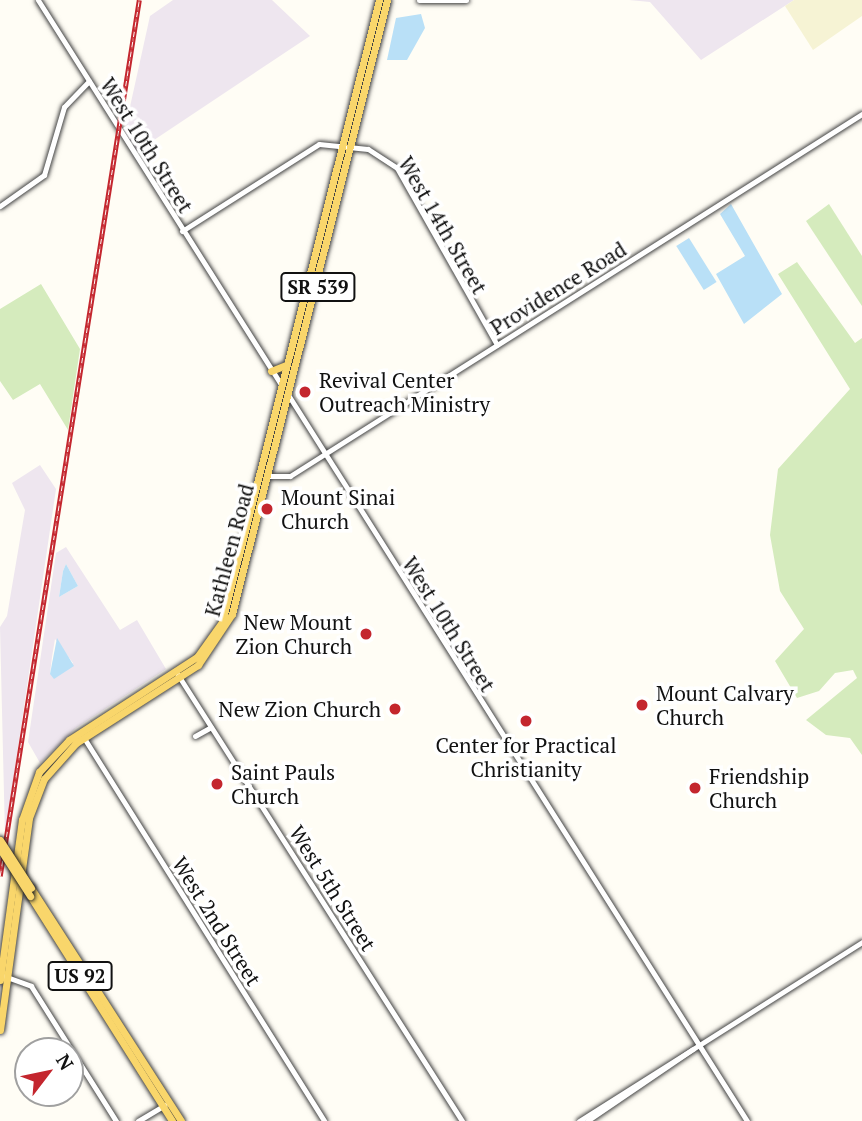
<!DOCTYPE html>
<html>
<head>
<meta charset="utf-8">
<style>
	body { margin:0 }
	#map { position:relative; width:862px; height:1121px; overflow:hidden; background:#fffdf5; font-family:"PT Serif",serif }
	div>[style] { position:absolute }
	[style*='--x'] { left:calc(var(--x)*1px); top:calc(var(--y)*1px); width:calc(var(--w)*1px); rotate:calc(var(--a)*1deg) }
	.industrial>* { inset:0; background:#eee6ef }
	.farmland>* { inset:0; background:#f6f3d4 }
	.green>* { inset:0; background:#d5ebbd }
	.water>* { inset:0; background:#b9e0f7; transform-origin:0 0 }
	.roads { filter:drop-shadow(0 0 2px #444) drop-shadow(0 0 2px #444) }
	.tertiary>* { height:5px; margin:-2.5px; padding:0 2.5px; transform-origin:2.5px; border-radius:2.5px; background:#fff }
	.primary>* { height:7px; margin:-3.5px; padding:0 3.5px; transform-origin:3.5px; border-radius:3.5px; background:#f9d66b }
	.rail>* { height:4.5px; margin-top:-2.25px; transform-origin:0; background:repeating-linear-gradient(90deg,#fff 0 5px,#c4262e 0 10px); box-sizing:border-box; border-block:2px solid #c4262e }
	.bridges { filter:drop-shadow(0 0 2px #222) drop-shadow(0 0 2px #222) }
	.primary-bridge>* { height:7px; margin:-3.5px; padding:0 3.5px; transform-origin:3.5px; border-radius:3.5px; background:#f9d66b }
	.dots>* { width:19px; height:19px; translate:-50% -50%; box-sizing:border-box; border:4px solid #fff; border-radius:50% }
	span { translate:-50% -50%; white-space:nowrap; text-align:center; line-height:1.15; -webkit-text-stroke:7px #fff; paint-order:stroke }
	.shield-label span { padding:2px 5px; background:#fff; border:2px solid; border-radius:5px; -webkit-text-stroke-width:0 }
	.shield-label { font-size:19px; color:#111; font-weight:700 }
	.street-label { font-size:21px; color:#111 }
	.poi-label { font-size:21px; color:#111 }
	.left { translate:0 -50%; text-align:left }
	.right { translate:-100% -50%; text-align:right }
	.north { position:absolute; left:14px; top:1037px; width:70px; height:70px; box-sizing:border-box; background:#fff; border:2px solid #a0a0a0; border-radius:50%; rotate:58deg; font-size:19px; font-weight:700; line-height:28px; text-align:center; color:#111 }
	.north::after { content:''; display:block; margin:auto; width:24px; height:32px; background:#c4262e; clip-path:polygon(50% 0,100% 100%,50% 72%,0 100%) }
</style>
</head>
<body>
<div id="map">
	<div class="industrial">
		<i style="clip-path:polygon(173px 0,272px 0,310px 36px,136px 152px,124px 134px,150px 16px)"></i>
		<i style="clip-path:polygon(629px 0,794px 0,701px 60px,650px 2px)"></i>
		<i style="clip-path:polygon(40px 465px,56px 489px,5px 836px,0 627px,7px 616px,25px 510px,12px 483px)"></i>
		<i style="clip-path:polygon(evenodd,66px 547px,120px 630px,137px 620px,166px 669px,76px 728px,40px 763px,28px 742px,56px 553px,66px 547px,66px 564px,78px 586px,59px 597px,63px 571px,66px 564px,66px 547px,55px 639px,73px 663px,50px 674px,52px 657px,55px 639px)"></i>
	</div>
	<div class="farmland">
		<i style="clip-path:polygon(794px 0,862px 0,862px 16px,813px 50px,785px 6px)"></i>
	</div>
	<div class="green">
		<i style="clip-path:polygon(829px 204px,862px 256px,862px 306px,806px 221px)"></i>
		<i style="clip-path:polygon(797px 262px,855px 343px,862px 338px,862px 755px,850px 738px,826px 735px,806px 720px,857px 678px,853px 670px,835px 673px,819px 691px,797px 698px,775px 661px,804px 629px,780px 591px,770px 535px,778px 469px,850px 389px,778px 274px)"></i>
		<i style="clip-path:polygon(41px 284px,80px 349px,68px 430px,40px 384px,13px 400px,0 381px,0 309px)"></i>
	</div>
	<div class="water">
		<i style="clip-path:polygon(421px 14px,425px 28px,407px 60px,387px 60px,396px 18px)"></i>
		<i style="clip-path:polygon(731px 204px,782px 294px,744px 324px,716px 274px,745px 256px,720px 214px)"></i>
		<i style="left:689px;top:238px;width:52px;height:15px;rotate:58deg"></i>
		<i style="clip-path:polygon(66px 564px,78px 586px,59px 597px,63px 571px)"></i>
		<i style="clip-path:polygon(57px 638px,74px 666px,54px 679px,50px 674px)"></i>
	</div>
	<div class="roads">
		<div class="tertiary">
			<i style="--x:38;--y:0;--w:455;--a:57.7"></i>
			<i style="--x:419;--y:0;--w:47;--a:0"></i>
			<i style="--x:0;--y:206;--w:54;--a:-35.2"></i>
			<i style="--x:44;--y:175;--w:71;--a:-73.6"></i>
			<i style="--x:64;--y:107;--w:36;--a:-46"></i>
			<i style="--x:182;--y:231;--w:162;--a:-32.4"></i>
			<i style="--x:319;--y:144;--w:49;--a:5.8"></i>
			<i style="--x:368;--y:149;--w:35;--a:33"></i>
			<i style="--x:397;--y:168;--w:203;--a:60.5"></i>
			<i style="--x:287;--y:393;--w:861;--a:57.71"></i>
			<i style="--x:268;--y:476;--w:22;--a:0"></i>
			<i style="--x:290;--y:476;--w:677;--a:-32.33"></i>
			<i style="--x:178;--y:675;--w:529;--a:57.51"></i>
			<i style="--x:195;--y:736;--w:18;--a:-29"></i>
			<i style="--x:84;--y:738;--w:452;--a:57.9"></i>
			<i style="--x:4;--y:976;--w:29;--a:20"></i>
			<i style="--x:31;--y:986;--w:160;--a:57.8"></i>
			<i style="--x:138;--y:1121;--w:31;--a:-31"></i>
			<i style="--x:579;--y:1121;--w:335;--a:-32.3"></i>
			<i style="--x:587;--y:1121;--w:128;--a:-34.2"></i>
		</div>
		<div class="primary">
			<i style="--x:271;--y:371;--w:16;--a:-22"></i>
			<i style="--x:31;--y:888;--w:277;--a:57.2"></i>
			<i style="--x:30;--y:896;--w:266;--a:57.7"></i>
			<i style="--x:0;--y:980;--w:162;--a:-82.2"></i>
			<i style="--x:22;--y:820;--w:51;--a:-70.5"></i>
			<i style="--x:39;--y:772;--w:44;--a:-46.8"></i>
			<i style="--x:69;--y:740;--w:153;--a:-33"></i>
			<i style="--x:197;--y:657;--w:43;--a:-54.5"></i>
			<i style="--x:222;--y:622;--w:642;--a:-75.83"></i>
			<i style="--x:0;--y:1030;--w:214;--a:-82.2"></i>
			<i style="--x:29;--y:818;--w:42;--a:-69"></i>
			<i style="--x:44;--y:779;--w:48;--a:-48.4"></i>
			<i style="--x:76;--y:743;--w:145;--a:-32.6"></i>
			<i style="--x:198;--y:665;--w:61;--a:-56.3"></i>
			<i style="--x:232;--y:614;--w:633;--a:-75.83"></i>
		</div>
	</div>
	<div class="rail">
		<i style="--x:0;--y:876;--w:887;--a:-80.98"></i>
	</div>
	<div class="bridges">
		<div class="primary-bridge">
			<i style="--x:0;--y:840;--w:57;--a:57.1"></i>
			<i style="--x:0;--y:849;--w:56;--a:57.4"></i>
		</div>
	</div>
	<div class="dots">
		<i style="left:305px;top:392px;background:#c4262e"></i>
		<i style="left:267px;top:509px;background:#c4262e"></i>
		<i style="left:366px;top:634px;background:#c4262e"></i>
		<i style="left:642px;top:705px;background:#c4262e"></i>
		<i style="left:395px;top:709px;background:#c4262e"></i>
		<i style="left:526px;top:721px;background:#c4262e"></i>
		<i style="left:217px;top:784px;background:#c4262e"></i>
		<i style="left:695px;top:788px;background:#c4262e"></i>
	</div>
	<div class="shield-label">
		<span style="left:318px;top:287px">SR 539</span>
		<span style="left:80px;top:976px">US 92</span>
	</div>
	<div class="street-label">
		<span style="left:147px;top:145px;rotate:58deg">West 10th Street</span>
		<span style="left:443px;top:225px;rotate:60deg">West 14th Street</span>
		<span style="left:558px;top:288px;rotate:-32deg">Providence Road</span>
		<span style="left:229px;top:550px;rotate:-75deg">Kathleen Road</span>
		<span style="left:449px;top:624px;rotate:58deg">West 10th Street</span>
		<span style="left:333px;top:888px;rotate:58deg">West 5th Street</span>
		<span style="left:217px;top:921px;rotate:58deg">West 2nd Street</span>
	</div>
	<div class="poi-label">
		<span class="left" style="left:319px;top:392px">Revival Center<br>Outreach Ministry</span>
		<span class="left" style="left:281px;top:509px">Mount Sinai<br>Church</span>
		<span class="right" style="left:352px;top:634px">New Mount<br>Zion Church</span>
		<span class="left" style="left:656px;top:705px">Mount Calvary<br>Church</span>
		<span class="right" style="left:381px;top:709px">New Zion Church</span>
		<span style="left:526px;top:757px">Center for Practical<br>Christianity</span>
		<span class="left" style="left:231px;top:784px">Saint Pauls<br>Church</span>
		<span class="left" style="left:709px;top:788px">Friendship<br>Church</span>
	</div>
	<div class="north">N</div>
</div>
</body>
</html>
